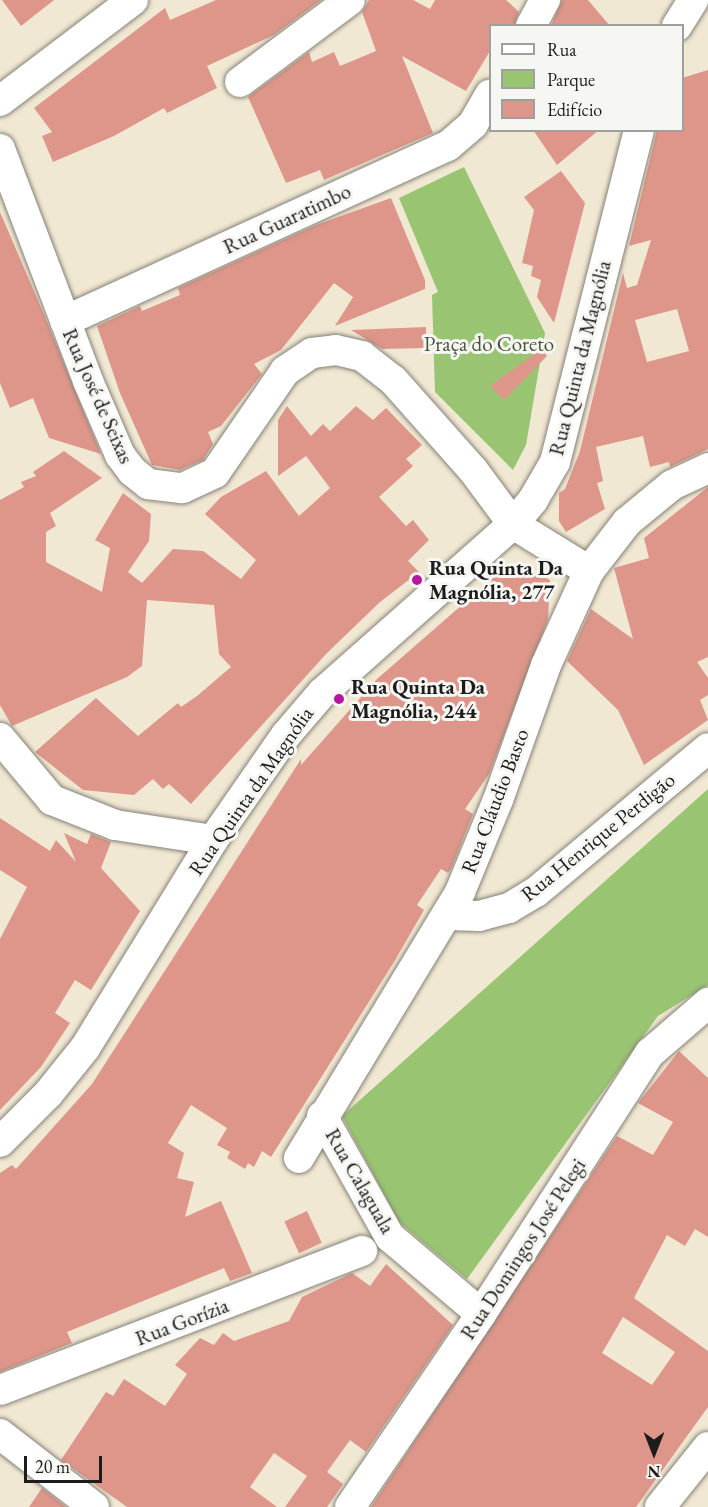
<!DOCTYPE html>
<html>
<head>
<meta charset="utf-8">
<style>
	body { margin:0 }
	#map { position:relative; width:708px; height:1507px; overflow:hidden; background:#f1e8d3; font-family:"EB Garamond",serif }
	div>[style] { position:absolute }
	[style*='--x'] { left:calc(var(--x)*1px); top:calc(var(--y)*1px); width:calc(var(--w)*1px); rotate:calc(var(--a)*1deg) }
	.green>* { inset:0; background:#99c572 }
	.building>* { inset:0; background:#de968a; transform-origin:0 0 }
	.roads { filter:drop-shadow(0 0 2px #868278) drop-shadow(0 0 2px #868278) }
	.minor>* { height:30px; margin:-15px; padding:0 15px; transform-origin:15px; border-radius:15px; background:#fff }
	.dots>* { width:16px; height:16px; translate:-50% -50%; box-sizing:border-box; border:3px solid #f6f6f2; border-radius:50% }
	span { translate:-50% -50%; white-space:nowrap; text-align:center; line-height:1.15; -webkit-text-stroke:6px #f6f6f2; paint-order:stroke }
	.street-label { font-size:21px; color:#1c1c1c }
	.park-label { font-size:21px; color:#48573a }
	.poi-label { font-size:21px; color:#1c1c1c; font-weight:700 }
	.left { translate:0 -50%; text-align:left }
	.legend { position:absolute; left:489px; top:24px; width:195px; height:108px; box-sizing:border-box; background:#f6f6f2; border:2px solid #9f9f9c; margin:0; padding:8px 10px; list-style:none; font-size:18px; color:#1c1c1c }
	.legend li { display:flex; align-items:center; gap:12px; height:30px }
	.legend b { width:30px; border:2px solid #9f9f9c }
	.north { position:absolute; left:624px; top:1423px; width:60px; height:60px; -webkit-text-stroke:4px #f6f6f2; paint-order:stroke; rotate:180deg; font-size:16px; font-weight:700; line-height:24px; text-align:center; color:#1c1c1c }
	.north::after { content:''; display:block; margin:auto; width:21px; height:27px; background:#1c1c1c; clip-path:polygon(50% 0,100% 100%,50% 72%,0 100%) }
	.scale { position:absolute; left:24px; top:1456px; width:78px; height:27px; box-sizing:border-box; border:3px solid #1c1c1c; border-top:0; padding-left:8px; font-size:18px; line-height:21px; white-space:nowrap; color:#1c1c1c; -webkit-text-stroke:4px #f6f6f2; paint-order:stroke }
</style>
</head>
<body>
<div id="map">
	<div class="green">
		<i style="clip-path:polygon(464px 167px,545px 333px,526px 445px,513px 470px,435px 392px,432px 295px,438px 292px,399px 198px)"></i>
		<i style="clip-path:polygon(708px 789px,708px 985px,658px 1016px,467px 1279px,399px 1222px,342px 1116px)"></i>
	</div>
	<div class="building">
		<i style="clip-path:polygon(2px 0,54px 0,21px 26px)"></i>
		<i style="clip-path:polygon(216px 0,321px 0,274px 35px,207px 66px,217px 88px,167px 113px,164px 108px,114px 136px,53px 162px,42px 136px,52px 132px,34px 108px,165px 8px,170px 20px)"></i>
		<i style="clip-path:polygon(369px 0,413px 0,430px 9px,435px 0,506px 0,519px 12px,514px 26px,490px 26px,490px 51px,466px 91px,402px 56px,433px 133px,324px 180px,320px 170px,286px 183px,248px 97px,309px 52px,312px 62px,334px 52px,340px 66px,376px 51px,362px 12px)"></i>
		<i style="clip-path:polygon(562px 0,588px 0,610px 26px,551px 26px)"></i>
		<i style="clip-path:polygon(evenodd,708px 70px,708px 449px,670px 467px,669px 462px,650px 467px,643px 436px,596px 447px,603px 481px,597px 483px,605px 509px,566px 532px,559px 521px,559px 493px,565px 489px,580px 451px,623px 273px,627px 288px,637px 285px,651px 240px,629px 246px,657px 130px,682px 130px,682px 78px,708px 70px,677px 309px,689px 351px,647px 362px,635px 320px,677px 309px)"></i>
		<i style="clip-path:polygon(533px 130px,599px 130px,557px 165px)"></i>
		<i style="clip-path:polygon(561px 171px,585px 203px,554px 323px,537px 297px,541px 280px,531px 276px,533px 266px,522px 263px,534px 210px,524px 197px)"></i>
		<i style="clip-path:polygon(391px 198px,425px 280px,425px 289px,335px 326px,353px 297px,334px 283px,281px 350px,254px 364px,262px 374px,221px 426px,208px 432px,213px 444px,203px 460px,180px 470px,152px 465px,120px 393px,97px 326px,140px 306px,142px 311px,180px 295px,178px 288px,316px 225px)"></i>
		<i style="clip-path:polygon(0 212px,43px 312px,101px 454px,49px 438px,33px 398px,10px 408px,0 383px)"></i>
		<i style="clip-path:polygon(426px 327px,426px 348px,382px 349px,351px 330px)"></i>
		<i style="clip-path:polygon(541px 349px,547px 356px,504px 400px,490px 386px)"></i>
		<i style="clip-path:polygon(287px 406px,311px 436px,323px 424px,330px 431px,356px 406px,373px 420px,386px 408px,422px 445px,406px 459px,413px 466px,379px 497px,406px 526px,413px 520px,429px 540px,408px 561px,419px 572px,380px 602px,326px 654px,191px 804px,169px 784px,163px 789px,153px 779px,134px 795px,83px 790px,35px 752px,96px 698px,138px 736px,178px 703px,181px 707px,197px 696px,231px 667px,219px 654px,214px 605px,147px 600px,142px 666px,127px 677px,12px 726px,0 705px,0 500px,24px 487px,21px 482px,36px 476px,33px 472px,64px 451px,102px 478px,50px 513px,56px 526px,46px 532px,46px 562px,102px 592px,110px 548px,95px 540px,123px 493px,151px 514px,149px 541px,128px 572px,142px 583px,173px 549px,203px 551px,241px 579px,256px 560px,205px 514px,221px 497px,266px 471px,299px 516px,330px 488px,306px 456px,278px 476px,278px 420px)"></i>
		<i style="clip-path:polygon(708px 487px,708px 657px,697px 662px,708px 678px,708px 695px,700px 700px,708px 720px,644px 765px,618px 710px,567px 661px,591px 609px,633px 639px,614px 568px,649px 558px,644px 538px)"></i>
		<i style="clip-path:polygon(528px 568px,550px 580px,548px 619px,489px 774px,465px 809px,473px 814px,451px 869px,448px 873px,441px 869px,417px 905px,424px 910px,394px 962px,271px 1157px,262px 1151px,254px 1167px,248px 1163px,245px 1169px,227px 1158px,230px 1152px,217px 1145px,227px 1128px,191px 1105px,168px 1143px,184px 1153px,177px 1178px,194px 1182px,185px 1217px,221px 1201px,252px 1273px,230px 1281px,224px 1268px,67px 1332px,72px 1343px,0 1372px,0 1173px,12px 1165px,16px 1169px,92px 1084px,301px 759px,301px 765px,377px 679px,502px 570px)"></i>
		<i style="clip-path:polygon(0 818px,50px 851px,56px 840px,76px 862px,64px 833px,87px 844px,91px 834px,111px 842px,101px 868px,140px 911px,91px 990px,75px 980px,55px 1013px,70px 1023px,41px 1067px,0 1110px,0 939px,27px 887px,0 870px)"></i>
		<i style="clip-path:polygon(evenodd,679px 1051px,708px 1078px,708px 1237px,695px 1229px,685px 1246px,667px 1235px,634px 1298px,708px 1351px,708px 1407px,636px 1507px,371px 1507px,617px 1136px,653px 1155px,673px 1122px,638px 1103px,679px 1051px,623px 1317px,675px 1352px,652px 1385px,602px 1353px,623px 1317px)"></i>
		<i style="left:307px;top:1211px;width:35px;height:25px;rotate:65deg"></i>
		<i style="clip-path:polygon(386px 1264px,453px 1325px,366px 1452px,350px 1440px,327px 1472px,343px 1484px,327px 1507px,285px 1507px,307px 1476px,274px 1453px,250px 1487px,277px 1507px,127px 1507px,61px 1460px,106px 1392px,113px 1396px,124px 1379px,165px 1406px,187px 1374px,175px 1365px,200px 1338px,214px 1345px,223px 1333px,234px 1341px,289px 1321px,302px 1297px,352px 1273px,370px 1286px)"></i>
		<i style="clip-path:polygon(42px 1488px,66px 1507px,29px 1507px)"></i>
	</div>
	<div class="roads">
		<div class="minor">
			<i style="--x:531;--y:26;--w:30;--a:-62"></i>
			<i style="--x:677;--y:26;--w:31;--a:-58"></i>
			<i style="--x:240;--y:82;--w:137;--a:-36.7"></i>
			<i style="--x:0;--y:101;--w:167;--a:-37.2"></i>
			<i style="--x:0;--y:149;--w:248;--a:69.2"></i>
			<i style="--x:88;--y:381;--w:81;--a:66.6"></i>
			<i style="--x:120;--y:455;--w:20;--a:53"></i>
			<i style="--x:132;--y:471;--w:21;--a:39"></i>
			<i style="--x:148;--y:484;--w:35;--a:7"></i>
			<i style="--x:183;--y:488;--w:35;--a:-25"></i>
			<i style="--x:215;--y:473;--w:124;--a:-55.5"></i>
			<i style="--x:285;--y:371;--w:32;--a:-34"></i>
			<i style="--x:312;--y:353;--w:24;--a:-7"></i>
			<i style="--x:336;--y:350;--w:27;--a:13"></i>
			<i style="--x:362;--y:356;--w:39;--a:38"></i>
			<i style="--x:393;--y:380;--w:120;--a:48.4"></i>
			<i style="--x:473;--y:470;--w:67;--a:53.5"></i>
			<i style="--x:513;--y:524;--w:89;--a:31.7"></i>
			<i style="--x:65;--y:321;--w:421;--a:-24.6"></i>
			<i style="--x:448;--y:146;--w:33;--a:-41"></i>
			<i style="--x:473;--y:124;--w:34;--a:-60"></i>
			<i style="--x:0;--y:738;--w:81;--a:50"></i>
			<i style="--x:52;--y:800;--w:68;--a:21.6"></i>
			<i style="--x:115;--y:825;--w:99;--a:8.7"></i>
			<i style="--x:448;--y:915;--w:31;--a:2"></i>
			<i style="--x:479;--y:916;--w:31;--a:-15"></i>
			<i style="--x:509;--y:908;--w:31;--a:-31"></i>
			<i style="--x:536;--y:892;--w:224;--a:-39.9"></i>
			<i style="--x:322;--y:1116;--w:139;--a:60.7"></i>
			<i style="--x:390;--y:1237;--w:119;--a:40.2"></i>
			<i style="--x:0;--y:1142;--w:68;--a:-45"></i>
			<i style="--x:48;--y:1094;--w:59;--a:-51.2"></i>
			<i style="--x:85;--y:1048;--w:244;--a:-58.4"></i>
			<i style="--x:213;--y:840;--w:128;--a:-55.2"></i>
			<i style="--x:286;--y:735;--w:55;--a:-49.4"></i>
			<i style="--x:322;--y:693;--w:255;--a:-41.5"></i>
			<i style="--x:513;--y:524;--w:31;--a:-50"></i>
			<i style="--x:533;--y:500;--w:44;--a:-59.9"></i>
			<i style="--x:555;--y:462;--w:342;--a:-75.8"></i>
			<i style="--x:299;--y:1158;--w:311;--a:-58.8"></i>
			<i style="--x:460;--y:892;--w:100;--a:-67.6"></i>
			<i style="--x:498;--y:800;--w:143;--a:-70.4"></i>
			<i style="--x:546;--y:665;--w:103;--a:-65.4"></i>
			<i style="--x:589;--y:571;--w:62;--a:-52.2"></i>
			<i style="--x:627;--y:522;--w:58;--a:-39.4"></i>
			<i style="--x:672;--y:485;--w:40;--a:-25"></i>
			<i style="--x:0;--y:1390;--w:388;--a:-21"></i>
			<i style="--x:0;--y:1434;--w:119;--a:37.8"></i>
			<i style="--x:350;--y:1507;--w:233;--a:-55.8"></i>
			<i style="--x:481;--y:1314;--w:311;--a:-57.1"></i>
			<i style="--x:650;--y:1053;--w:77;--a:-40.8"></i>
			<i style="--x:660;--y:1507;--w:77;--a:-51.3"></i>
		</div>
	</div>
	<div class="dots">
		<i style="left:417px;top:580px;background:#b5179e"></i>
		<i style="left:339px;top:699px;background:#b5179e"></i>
	</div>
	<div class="street-label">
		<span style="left:287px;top:219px;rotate:-25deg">Rua Guaratimbo</span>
		<span style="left:580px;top:358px;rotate:-76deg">Rua Quinta da Magnólia</span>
		<span style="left:98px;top:396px;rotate:66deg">Rua José de Seixas</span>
		<span style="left:251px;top:791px;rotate:-55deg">Rua Quinta da Magnólia</span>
		<span style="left:495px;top:801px;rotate:-69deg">Rua Cláudio Basto</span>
		<span style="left:598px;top:837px;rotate:-39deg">Rua Henrique Perdigão</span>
		<span style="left:360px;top:1181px;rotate:60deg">Rua Calaguala</span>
		<span style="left:523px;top:1249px;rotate:-57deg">Rua Domingos José Pelegi</span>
		<span style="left:182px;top:1322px;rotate:-21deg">Rua Gorízia</span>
	</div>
	<div class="park-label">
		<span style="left:489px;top:344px">Praça do Coreto</span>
	</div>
	<div class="poi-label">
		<span class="left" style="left:429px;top:580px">Rua Quinta Da<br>Magnólia, 277</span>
		<span class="left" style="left:351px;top:699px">Rua Quinta Da<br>Magnólia, 244</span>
	</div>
	<ul class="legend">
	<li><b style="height:8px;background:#fff"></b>Rua</li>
	<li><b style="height:16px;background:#99c572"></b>Parque</li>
	<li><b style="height:16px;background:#de968a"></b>Edifício</li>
	</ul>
	<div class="north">N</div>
	<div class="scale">20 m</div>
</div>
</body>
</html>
